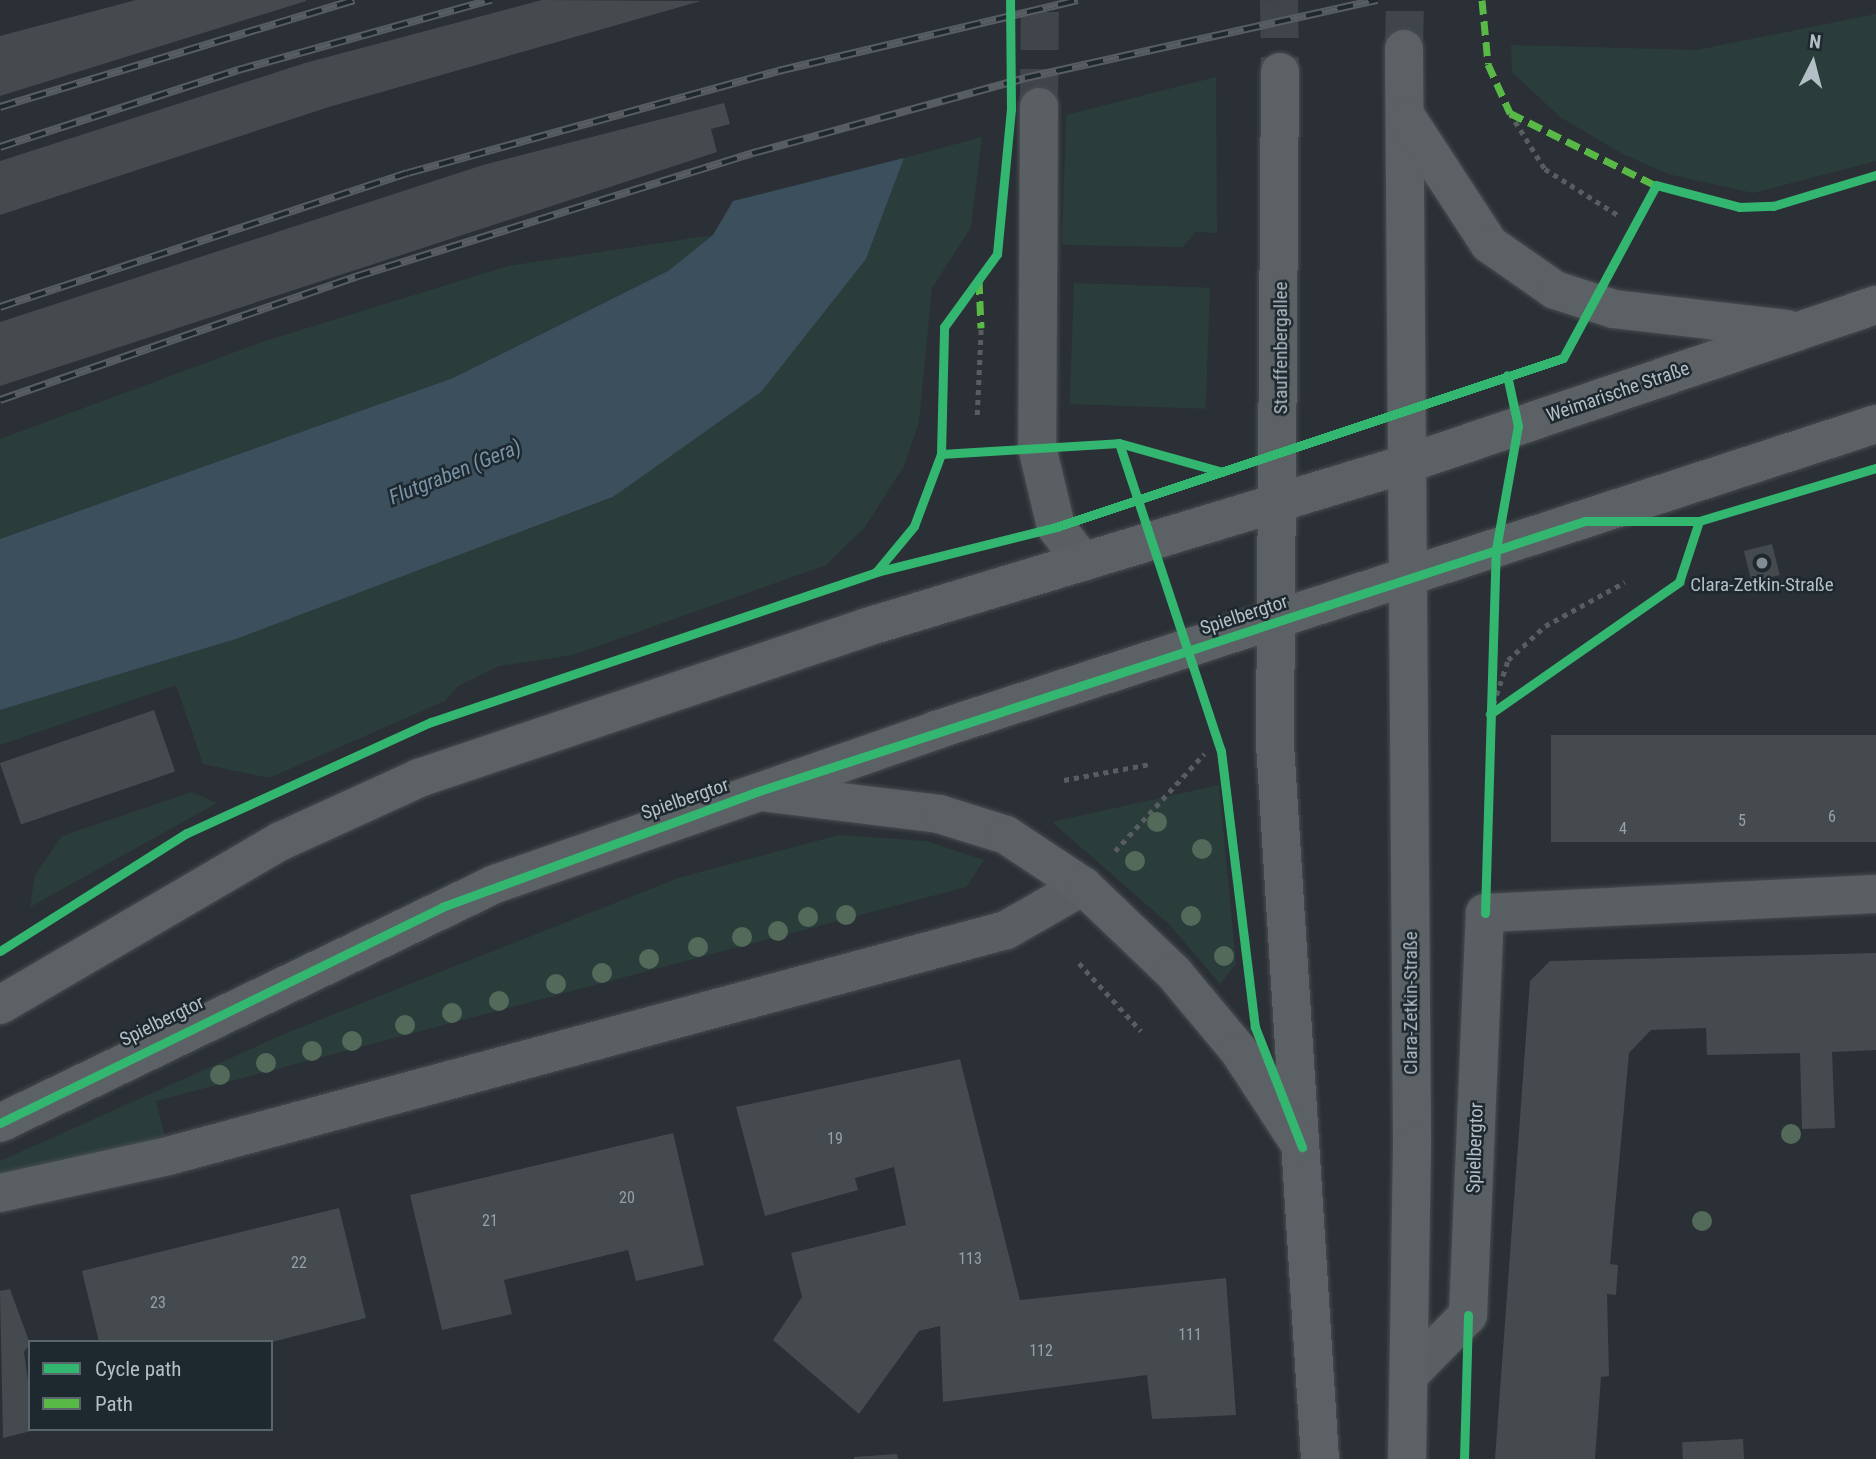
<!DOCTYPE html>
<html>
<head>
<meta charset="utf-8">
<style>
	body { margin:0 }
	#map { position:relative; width:1876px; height:1459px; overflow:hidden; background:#2a3035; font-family:"Roboto Condensed",sans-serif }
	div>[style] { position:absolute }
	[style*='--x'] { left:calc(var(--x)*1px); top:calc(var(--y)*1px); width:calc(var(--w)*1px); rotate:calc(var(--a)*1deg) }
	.green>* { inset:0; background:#2a3d3b; transform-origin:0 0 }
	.water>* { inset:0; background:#3b4f5d }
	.building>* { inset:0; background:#444a4e; transform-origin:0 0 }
	.minor-tunnel>* { height:38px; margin-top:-19px; transform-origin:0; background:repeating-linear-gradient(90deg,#3f454b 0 38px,transparent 0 57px) }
	.major-tunnel>* { height:38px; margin-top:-19px; transform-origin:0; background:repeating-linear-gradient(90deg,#3f454b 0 38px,transparent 0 57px) }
	.path>* { height:4.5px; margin-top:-2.25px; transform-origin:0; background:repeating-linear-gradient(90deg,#585d60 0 5px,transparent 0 10px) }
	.roads { filter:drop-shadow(0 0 2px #484c50) drop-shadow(0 0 2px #484c50) }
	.minor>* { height:38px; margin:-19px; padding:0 19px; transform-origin:19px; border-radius:19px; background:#5a5f63 }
	.major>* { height:38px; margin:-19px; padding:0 19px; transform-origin:19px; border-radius:19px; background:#5c6165 }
	.rail>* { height:8px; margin-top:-4px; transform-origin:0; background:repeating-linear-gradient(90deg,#1e282f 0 16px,#585d61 0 32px); box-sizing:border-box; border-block:2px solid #585d61 }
	.quiet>* { height:7px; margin-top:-3.5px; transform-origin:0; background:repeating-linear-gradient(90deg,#58b947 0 14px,transparent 0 21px) }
	.cycleway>* { height:9px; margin:-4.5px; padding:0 4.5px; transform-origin:4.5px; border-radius:4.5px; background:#33b770 }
	.trees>* { width:20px; height:20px; margin:-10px; border-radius:50%; background:#536a5a }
	.dots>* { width:19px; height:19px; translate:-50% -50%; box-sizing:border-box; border:4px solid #1e282f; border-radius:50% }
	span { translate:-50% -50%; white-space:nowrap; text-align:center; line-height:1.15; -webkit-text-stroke:5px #1e282f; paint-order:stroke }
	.number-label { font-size:16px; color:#98a1a8 }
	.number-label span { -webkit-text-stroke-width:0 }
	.street-label { font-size:19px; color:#b4bec6 }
	.poi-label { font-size:19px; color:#b4bec6 }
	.water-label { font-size:21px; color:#7893a6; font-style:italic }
	.legend { position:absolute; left:28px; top:1340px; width:245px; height:91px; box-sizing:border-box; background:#1e282f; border:2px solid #5a646b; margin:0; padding:9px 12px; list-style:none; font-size:21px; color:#b4bec6 }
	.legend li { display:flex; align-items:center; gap:14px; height:35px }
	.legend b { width:35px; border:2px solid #5a646b }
	.north { position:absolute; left:1778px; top:28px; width:70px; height:70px; -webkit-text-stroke:5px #1e282f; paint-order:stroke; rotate:6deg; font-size:19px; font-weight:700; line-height:28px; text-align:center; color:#b4bec6 }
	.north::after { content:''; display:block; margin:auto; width:24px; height:32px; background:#b4bec6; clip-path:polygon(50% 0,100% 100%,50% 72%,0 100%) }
</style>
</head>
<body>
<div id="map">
	<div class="green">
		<i style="clip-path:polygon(1876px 14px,1876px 161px,1753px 193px,1668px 174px,1623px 154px,1560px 117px,1512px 72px,1511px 45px,1697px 50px)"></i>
		<i style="clip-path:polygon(1216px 77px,1217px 233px,1195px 232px,1183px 247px,1062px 245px,1066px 115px)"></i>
		<i style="clip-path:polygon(982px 137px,971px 227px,932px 288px,919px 422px,904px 466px,865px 527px,826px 565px,573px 655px,499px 666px,458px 686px,445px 701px,269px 778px,203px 764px,176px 685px,0 745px,0 710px,236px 639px,614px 497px,866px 259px,904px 158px)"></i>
		<i style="clip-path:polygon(713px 235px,668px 271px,453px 378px,0 539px,0 439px,265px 341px,508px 266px)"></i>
		<i style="left:1074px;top:283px;width:136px;height:121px;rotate:2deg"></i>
		<i style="clip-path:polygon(1219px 785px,1236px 964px,1220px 984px,1170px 925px,1052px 822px)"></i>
		<i style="clip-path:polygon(192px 792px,217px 803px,30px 907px,35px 875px,62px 836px)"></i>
		<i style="clip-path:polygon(839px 835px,926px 841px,984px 860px,966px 887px,156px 1101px,165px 1137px,0 1176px,0 1161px,291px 1031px,678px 878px)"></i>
	</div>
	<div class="water">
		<i style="clip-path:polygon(904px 158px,866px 259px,761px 392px,613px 497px,236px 639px,0 710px,0 539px,453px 378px,668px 271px,713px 235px,733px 201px)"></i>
	</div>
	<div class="building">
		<i style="clip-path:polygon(136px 0,306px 0,306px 1px,0 96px,0 36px)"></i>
		<i style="clip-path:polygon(542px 0,701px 1px,329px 107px,0 215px,0 161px,305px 63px)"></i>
		<i style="clip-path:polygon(724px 103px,730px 124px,711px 129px,717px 152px,0 386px,0 322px,483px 165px)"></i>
		<i style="left:1772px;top:544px;width:32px;height:29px;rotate:76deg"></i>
		<i style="left:154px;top:710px;width:65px;height:163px;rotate:71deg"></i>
		<i style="left:1876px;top:735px;width:107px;height:325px;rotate:90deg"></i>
		<i style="clip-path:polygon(1876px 953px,1876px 1050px,1832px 1052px,1835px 1128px,1802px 1129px,1800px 1053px,1707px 1055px,1706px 1028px,1651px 1030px,1629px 1053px,1610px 1264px,1618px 1265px,1616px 1295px,1607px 1294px,1609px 1376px,1601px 1377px,1595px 1459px,1495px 1459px,1530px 981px,1550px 961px)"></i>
		<i style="clip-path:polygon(960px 1059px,1020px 1300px,1226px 1278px,1236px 1415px,1152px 1419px,1147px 1375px,943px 1402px,940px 1326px,919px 1331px,859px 1414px,773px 1340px,802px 1297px,791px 1253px,906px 1225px,894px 1167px,855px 1178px,858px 1190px,765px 1216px,736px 1107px)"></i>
		<i style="clip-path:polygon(673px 1133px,704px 1265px,636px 1281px,628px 1250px,504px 1280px,512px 1314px,442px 1330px,410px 1195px)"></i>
		<i style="clip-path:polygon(339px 1208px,366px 1318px,272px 1342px,99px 1342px,82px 1271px)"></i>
		<i style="clip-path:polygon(10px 1289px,30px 1344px,24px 1352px,35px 1430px,3px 1438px,0 1291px)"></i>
		<i style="left:1743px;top:1439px;width:20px;height:61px;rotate:87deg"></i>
		<i style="clip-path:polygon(897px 1454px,898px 1459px,854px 1459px,854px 1457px)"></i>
	</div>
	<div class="minor-tunnel">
		<i style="--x:1039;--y:107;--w:107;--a:-89.5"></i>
	</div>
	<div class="major-tunnel">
		<i style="--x:1279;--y:0;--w:72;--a:89.2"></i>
		<i style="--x:1404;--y:49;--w:49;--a:-88.8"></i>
	</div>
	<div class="path">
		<i style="--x:1510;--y:113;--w:66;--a:58"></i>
		<i style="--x:1545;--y:169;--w:86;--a:32.2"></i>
		<i style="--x:977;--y:415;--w:87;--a:-87.4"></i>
		<i style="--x:1490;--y:714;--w:57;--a:-71.6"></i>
		<i style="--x:1508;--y:660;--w:50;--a:-42.6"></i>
		<i style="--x:1545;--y:626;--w:91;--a:-28.8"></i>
		<i style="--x:1064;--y:780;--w:87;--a:-10.5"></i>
		<i style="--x:1115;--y:851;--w:132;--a:-47.5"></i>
		<i style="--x:1079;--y:963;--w:92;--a:47.6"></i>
	</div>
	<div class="roads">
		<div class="minor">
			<i style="--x:1039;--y:107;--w:340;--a:90.3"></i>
			<i style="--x:1037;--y:447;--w:82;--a:76.6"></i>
			<i style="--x:1056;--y:527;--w:44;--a:52.4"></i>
			<i style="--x:0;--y:1193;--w:172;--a:-12.4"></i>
			<i style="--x:168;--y:1156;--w:868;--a:-15.09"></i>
			<i style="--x:1006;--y:930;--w:89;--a:-29.7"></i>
			<i style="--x:1411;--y:1373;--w:81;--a:-45.5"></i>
			<i style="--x:1468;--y:1315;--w:402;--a:-87.6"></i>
			<i style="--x:1485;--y:913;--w:391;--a:-2.8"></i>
		</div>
		<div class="major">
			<i style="--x:1404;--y:49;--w:1096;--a:89.58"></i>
			<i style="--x:1412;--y:1145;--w:314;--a:90.9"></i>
			<i style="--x:1280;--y:72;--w:672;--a:90.43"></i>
			<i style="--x:1275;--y:744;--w:716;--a:86.4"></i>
			<i style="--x:1407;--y:118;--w:150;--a:56.9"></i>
			<i style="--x:1489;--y:244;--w:80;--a:34.9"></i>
			<i style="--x:1555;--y:290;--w:62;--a:17.9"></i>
			<i style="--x:1614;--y:309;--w:174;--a:6.6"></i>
			<i style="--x:768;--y:793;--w:172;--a:7"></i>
			<i style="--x:939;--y:814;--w:70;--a:17.4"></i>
			<i style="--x:1006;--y:835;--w:92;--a:33.5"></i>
			<i style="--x:1083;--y:886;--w:126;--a:43.7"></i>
			<i style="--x:1174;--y:973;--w:102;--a:50.2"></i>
			<i style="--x:1239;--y:1051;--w:110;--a:56.9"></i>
			<i style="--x:0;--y:1005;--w:325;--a:-30.3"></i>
			<i style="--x:281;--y:841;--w:152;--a:-24.5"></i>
			<i style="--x:419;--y:778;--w:473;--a:-18.6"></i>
			<i style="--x:867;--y:627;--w:566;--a:-16.83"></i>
			<i style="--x:1409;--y:463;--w:493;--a:-18.7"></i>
			<i style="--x:0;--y:1123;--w:550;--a:-25.77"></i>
			<i style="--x:495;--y:884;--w:467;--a:-19.2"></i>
			<i style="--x:936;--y:730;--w:989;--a:-18.03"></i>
		</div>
	</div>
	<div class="rail">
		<i style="--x:0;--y:107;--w:370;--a:-16.8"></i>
		<i style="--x:0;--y:147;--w:250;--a:-17.9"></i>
		<i style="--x:238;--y:70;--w:263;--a:-15.5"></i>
		<i style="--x:0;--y:307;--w:429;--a:-18.2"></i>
		<i style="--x:408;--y:173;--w:384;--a:-15.4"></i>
		<i style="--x:778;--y:71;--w:308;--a:-13.3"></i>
		<i style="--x:0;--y:400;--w:376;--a:-19.1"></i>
		<i style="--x:355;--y:277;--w:421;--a:-17.3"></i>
		<i style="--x:757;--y:152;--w:278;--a:-15.4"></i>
		<i style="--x:1025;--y:78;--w:361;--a:-12.5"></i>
	</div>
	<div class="quiet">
		<i style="--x:1482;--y:0;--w:64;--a:84.6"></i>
		<i style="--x:1488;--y:64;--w:54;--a:65.8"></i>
		<i style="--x:1510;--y:113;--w:166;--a:26.4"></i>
		<i style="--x:979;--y:280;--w:48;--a:87.6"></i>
	</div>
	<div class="cycleway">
		<i style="--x:1119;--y:443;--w:324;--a:71.7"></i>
		<i style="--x:1221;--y:751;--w:278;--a:83"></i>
		<i style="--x:1255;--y:1027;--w:129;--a:68.6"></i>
		<i style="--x:941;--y:454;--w:178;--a:-3.5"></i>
		<i style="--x:1119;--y:443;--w:107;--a:15.7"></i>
		<i style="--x:876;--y:572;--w:60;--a:-50.4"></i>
		<i style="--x:914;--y:526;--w:77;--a:-69.4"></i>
		<i style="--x:941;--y:454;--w:127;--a:-88.6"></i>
		<i style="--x:944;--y:327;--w:90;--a:-54"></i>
		<i style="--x:997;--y:254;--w:146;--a:-84.5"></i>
		<i style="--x:1011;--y:109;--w:109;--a:-90.5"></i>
		<i style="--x:1490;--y:714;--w:231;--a:-34.9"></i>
		<i style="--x:1679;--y:582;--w:64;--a:-71.8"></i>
		<i style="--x:1485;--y:913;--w:364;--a:-88.3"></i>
		<i style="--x:1496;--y:549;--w:125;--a:-79.9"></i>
		<i style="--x:1518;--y:426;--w:52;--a:-102.2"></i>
		<i style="--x:0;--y:951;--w:221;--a:-32.3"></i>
		<i style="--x:187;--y:833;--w:268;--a:-24.5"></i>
		<i style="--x:431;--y:722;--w:470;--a:-18.6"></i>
		<i style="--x:876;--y:572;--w:186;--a:-14"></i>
		<i style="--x:1056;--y:527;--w:534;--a:-18.43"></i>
		<i style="--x:1563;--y:358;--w:196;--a:-61.7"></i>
		<i style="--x:1656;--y:185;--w:86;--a:14.8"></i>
		<i style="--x:1739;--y:207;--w:34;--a:-2"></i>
		<i style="--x:1773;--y:206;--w:108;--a:-16.8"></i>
		<i style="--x:0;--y:1123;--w:492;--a:-26"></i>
		<i style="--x:442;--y:907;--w:334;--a:-20.1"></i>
		<i style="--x:756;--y:792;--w:872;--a:-18.1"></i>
		<i style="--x:1585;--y:521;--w:114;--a:0"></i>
		<i style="--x:1699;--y:521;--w:185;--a:-16.7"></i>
		<i style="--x:1464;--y:1459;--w:144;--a:-88.4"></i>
	</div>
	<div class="trees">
		<i style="left:1157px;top:822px"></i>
		<i style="left:1202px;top:849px"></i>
		<i style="left:1135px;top:861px"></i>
		<i style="left:846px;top:915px"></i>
		<i style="left:1191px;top:916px"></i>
		<i style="left:808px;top:917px"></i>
		<i style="left:778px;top:931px"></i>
		<i style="left:742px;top:937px"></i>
		<i style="left:698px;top:947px"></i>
		<i style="left:1224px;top:956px"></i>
		<i style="left:649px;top:959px"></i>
		<i style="left:602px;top:973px"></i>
		<i style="left:556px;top:984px"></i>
		<i style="left:499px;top:1001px"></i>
		<i style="left:452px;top:1013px"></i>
		<i style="left:405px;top:1025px"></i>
		<i style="left:352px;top:1041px"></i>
		<i style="left:312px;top:1051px"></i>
		<i style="left:266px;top:1063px"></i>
		<i style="left:220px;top:1075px"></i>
		<i style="left:1791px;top:1134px"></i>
		<i style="left:1702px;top:1221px"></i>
	</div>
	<div class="dots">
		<i style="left:1762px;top:563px;background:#848c93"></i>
	</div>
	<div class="number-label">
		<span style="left:1832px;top:817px">6</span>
		<span style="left:1742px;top:821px">5</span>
		<span style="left:1623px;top:829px">4</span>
		<span style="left:835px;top:1139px">19</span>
		<span style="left:627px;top:1198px">20</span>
		<span style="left:490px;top:1221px">21</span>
		<span style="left:970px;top:1259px">113</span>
		<span style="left:299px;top:1263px">22</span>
		<span style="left:158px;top:1303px">23</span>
		<span style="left:1190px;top:1335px">111</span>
		<span style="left:1041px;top:1351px">112</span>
	</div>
	<div class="street-label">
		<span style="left:1281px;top:348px;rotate:-90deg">Stauffenbergallee</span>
		<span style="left:1618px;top:392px;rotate:-19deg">Weimarische Straße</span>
		<span style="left:1244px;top:615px;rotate:-18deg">Spielbergtor</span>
		<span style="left:685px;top:799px;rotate:-19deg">Spielbergtor</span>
		<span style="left:1411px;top:1003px;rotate:-90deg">Clara-Zetkin-Straße</span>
		<span style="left:162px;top:1021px;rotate:-26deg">Spielbergtor</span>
		<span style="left:1475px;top:1148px;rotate:-88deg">Spielbergtor</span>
	</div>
	<div class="poi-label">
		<span style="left:1762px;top:585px">Clara-Zetkin-Straße</span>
	</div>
	<div class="water-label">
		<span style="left:455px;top:472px;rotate:-22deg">Flutgraben (Gera)</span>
	</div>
	<ul class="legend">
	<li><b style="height:9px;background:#33b770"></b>Cycle path</li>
	<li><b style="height:9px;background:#58b947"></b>Path</li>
	</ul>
	<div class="north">N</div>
</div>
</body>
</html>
